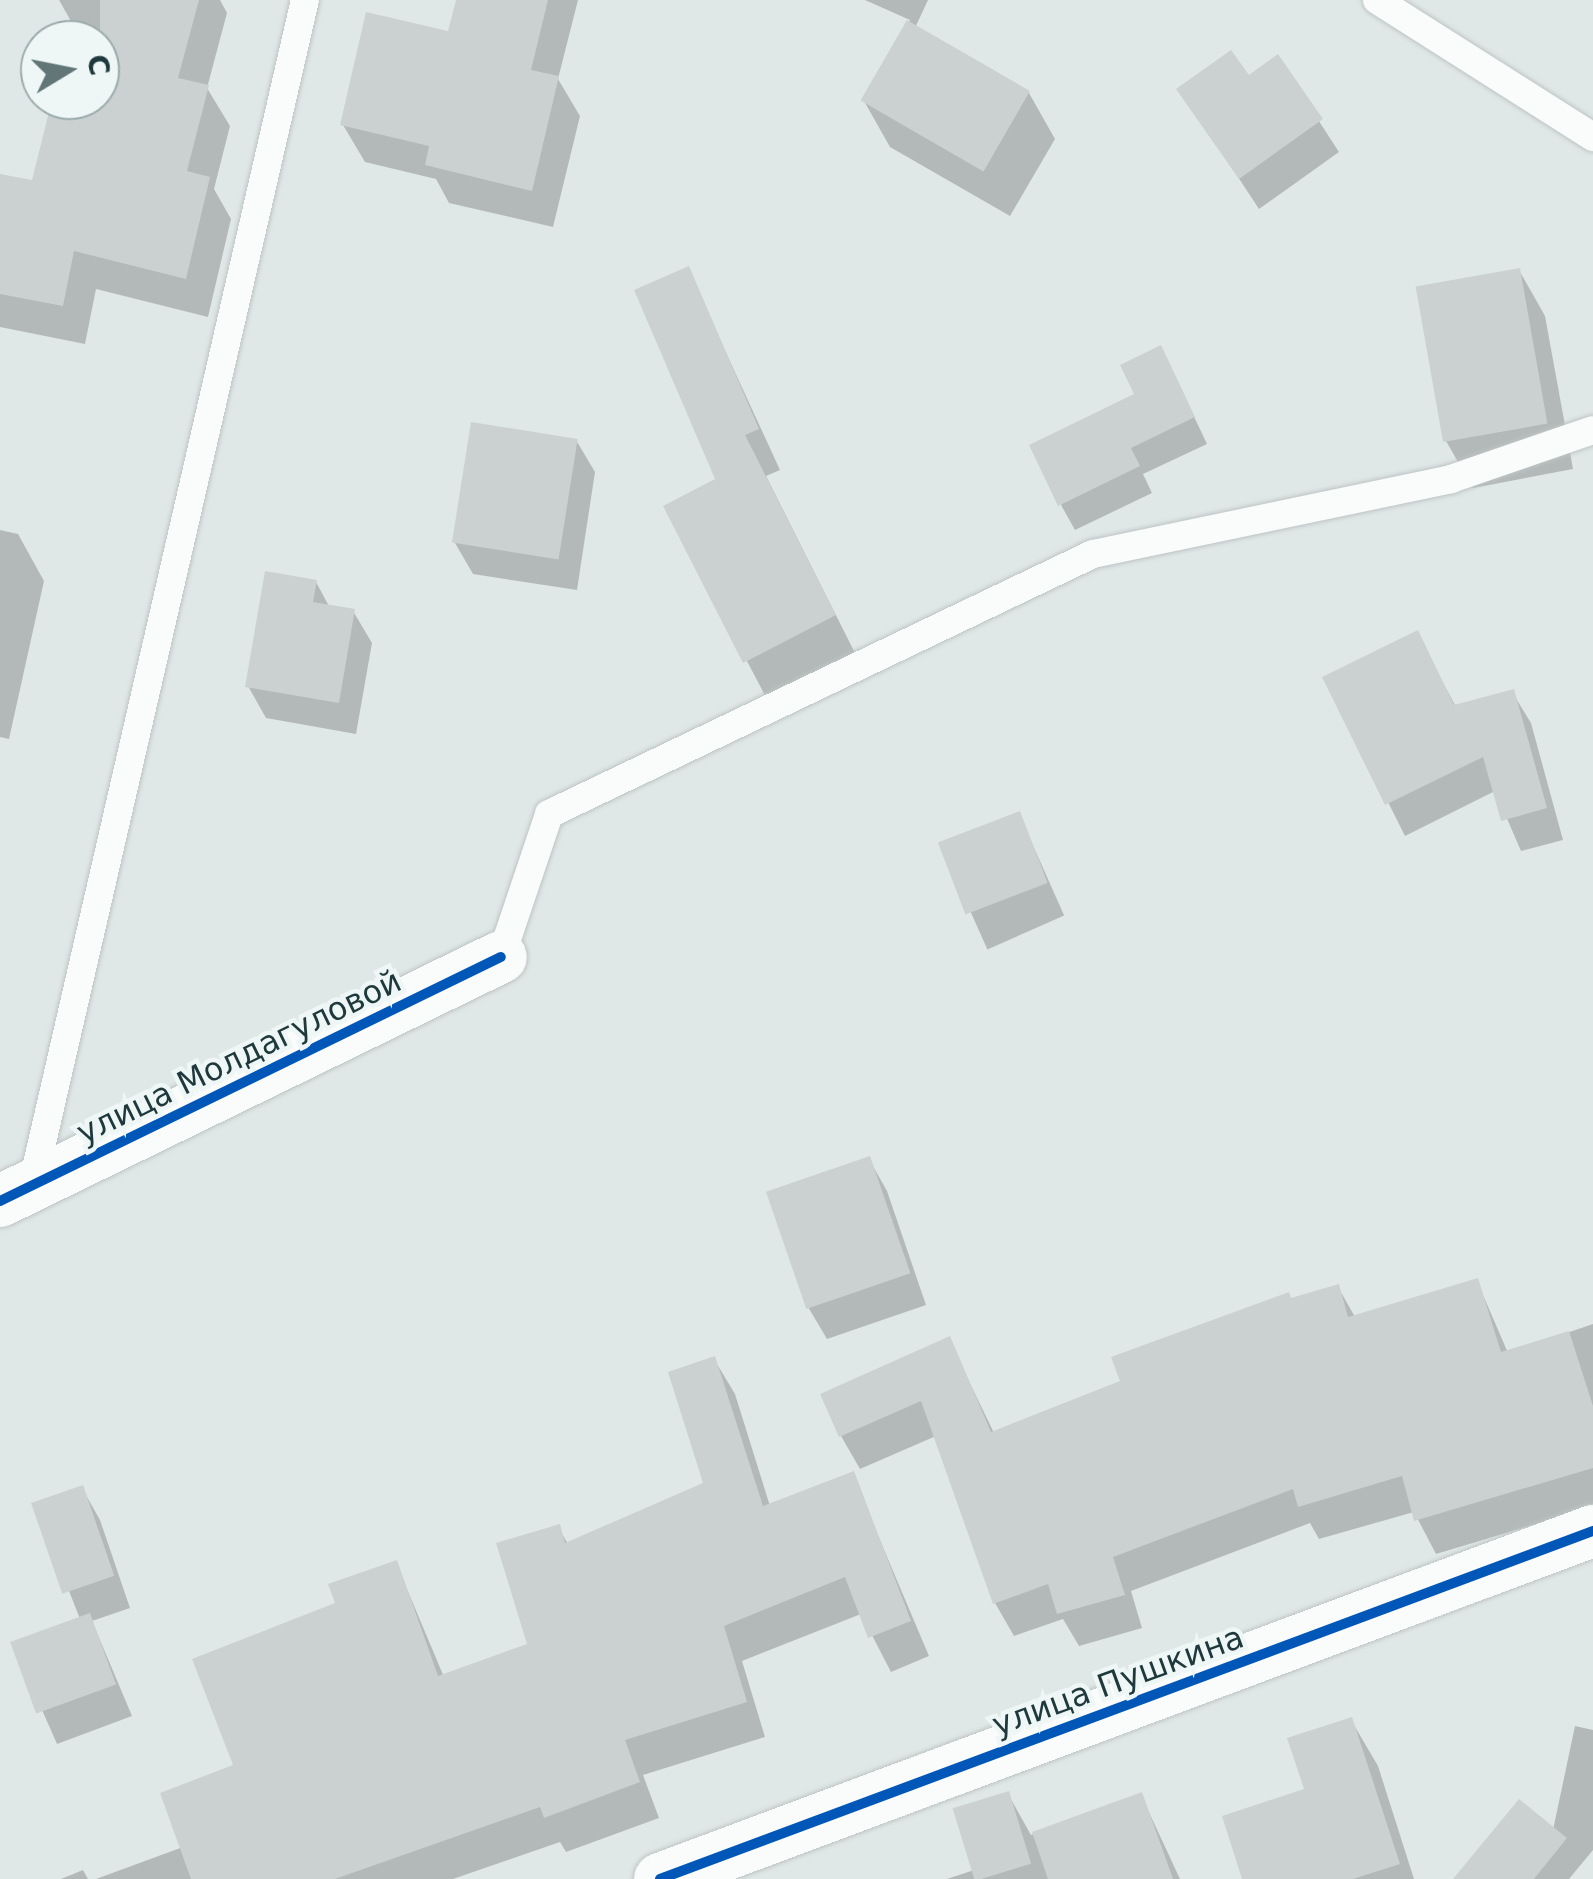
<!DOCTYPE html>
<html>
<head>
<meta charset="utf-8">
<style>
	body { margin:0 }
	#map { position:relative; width:1593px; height:1879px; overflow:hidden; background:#e0e8e7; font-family:"DejaVu Sans",sans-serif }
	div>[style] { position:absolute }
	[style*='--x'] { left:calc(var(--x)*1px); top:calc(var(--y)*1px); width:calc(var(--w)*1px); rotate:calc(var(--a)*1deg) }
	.shadow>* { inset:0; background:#0003; transform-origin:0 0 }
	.building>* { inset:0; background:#cad1d0; transform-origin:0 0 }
	.roads { filter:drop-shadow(0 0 2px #bdc4c4) drop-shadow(0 0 2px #bdc4c4) }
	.service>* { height:28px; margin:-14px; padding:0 14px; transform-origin:14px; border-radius:14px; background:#fafcfb }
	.minor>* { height:52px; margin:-26px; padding:0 26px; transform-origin:26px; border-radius:26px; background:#fafcfb }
	.cycleway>* { height:10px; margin:-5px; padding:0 5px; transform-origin:5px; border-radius:5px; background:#0057b8 }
	span { translate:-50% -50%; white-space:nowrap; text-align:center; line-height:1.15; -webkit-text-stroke:9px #eef7f6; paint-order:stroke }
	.street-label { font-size:32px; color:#1e383b }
	.north { position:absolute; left:20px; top:20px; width:100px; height:100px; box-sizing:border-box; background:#eef7f6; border:2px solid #9babab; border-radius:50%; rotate:80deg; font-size:28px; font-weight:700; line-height:40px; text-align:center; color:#1e383b }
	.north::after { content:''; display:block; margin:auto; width:35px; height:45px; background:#627677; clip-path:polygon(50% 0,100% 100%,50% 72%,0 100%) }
</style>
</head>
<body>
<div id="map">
	<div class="shadow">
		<i style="clip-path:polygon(59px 0,220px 0,227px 13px,207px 88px,230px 126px,214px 189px,231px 219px,208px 317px,96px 289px,85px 344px,0 327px,0 176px,34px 183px,54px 100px,100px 100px,100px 40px,68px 40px,72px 23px)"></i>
		<i style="clip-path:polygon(458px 0,578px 0,558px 79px,580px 116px,553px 227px,449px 203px,436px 179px,365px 162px,343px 125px,450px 34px)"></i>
		<i style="clip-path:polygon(865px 0,928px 0,915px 28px,1029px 93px,1055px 139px,1010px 216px,890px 147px,864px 101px,910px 20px)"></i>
		<i style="clip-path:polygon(1278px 58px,1339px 152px,1259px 209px,1180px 89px,1249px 79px)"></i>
		<i style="clip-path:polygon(688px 270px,780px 470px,766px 476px,857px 657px,769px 703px,666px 507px,718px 481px)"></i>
		<i style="clip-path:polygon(1519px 270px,1545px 316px,1573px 469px,1473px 488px,1446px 441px)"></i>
		<i style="clip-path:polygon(1174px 374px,1207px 444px,1143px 474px,1152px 493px,1075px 530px,1061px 505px)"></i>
		<i style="clip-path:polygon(576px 440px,595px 472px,577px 590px,473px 574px,455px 543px)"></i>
		<i style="clip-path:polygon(0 530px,18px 534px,44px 581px,9px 739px,0 737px)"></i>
		<i style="clip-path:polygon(316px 582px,330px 608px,353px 611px,372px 643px,356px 734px,266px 718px,248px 686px)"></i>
		<i style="clip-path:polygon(1417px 634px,1456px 707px,1512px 692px,1531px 723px,1563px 840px,1521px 851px,1495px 791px,1405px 836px,1326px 678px)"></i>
		<i style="left:1019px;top:814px;width:111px;height:84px;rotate:66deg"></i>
		<i style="clip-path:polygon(869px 1159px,887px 1191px,926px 1305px,827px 1339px,808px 1307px)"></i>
		<i style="clip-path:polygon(1477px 1281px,1508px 1353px,1593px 1324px,1593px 1507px,1436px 1554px,1414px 1512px,1319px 1539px,1310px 1523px,1131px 1591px,1142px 1628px,1079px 1646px,1063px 1619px,1014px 1636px,995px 1603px,936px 1436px,860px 1469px,841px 1436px,949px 1340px,994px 1433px,1123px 1382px,1291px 1301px,1338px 1287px,1355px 1317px)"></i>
		<i style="clip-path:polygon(714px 1359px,735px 1394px,770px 1506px,852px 1474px,929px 1656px,891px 1672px,861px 1614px,742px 1661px,765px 1737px,643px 1775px,659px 1818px,566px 1852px,560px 1842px,453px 1879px,96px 1879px,183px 1847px,338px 1605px,396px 1563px,444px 1677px,530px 1645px,558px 1527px,568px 1544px,706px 1484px)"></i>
		<i style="clip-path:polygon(82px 1488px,100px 1520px,130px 1608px,92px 1621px,132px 1716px,57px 1744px,13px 1644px,80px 1619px,35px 1504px)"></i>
		<i style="clip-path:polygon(1351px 1720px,1378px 1766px,1414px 1879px,1244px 1879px)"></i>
		<i style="clip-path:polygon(1575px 1726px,1593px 1730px,1593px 1850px,1569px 1879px,1466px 1879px,1553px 1830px)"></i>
		<i style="clip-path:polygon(1008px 1794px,1031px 1835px,1141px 1795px,1180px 1879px,947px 1879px,974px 1870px)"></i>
		<i style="clip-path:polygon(83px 1870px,88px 1879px,61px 1879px)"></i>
	</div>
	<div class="building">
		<i style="clip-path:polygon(100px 0,199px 0,178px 78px,209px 85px,187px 171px,210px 177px,186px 279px,74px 251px,63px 306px,0 294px,0 174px,32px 180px,52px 100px,100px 100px)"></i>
		<i style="clip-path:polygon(456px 0,548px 0,531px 70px,559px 76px,532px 191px,425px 165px,429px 146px,340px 125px,366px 12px,448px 31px)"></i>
		<i style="left:907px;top:20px;width:142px;height:93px;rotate:30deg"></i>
		<i style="clip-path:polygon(1231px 50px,1249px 75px,1278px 54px,1323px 119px,1239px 179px,1176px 89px)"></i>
		<i style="clip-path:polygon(689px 266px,759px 429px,745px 435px,836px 615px,743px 663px,663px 506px,715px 479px,634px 290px)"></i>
		<i style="left:1520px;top:268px;width:158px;height:106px;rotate:80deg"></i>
		<i style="clip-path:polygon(1161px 345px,1195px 417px,1131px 448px,1140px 466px,1058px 506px,1029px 445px,1134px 394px,1120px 365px)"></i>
		<i style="left:471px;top:422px;width:108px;height:122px;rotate:9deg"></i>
		<i style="clip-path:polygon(265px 571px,317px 580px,313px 602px,355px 609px,339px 703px,245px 687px)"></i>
		<i style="clip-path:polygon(1418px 630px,1454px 705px,1514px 689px,1547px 808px,1501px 821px,1483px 757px,1385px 805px,1322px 677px)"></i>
		<i style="left:1020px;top:811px;width:77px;height:88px;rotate:69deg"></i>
		<i style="left:870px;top:1156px;width:124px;height:110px;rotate:71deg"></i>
		<i style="clip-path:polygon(1478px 1278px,1501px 1352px,1569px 1331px,1593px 1406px,1593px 1468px,1414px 1521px,1402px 1476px,1298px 1507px,1293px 1489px,1113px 1557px,1125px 1595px,1057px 1614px,1048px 1584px,993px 1604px,921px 1401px,839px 1437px,820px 1394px,950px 1336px,991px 1432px,1120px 1381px,1111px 1357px,1289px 1292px,1291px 1298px,1339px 1284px,1348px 1317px)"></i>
		<i style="clip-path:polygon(715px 1356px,763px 1506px,854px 1471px,911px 1621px,868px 1638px,845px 1577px,724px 1626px,747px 1702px,625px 1740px,640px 1782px,544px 1818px,540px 1807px,335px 1879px,191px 1879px,160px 1793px,233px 1765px,192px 1659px,335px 1603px,328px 1584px,397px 1560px,438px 1676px,527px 1644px,496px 1543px,560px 1524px,565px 1543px,703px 1483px,668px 1372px)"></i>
		<i style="left:83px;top:1485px;width:96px;height:55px;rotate:71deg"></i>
		<i style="left:90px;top:1613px;width:76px;height:85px;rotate:70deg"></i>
		<i style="clip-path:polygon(1352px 1717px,1400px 1864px,1353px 1879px,1242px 1879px,1222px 1816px,1304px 1789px,1287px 1738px)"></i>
		<i style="left:1009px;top:1791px;width:76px;height:59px;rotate:73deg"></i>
		<i style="clip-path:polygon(1142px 1792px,1173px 1879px,1048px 1879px,1032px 1832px)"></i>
		<i style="clip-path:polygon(1519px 1799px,1567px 1838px,1534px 1879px,1453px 1879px)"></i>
	</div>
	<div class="roads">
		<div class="service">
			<i style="--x:1377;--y:0;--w:256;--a:32.4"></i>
			<i style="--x:501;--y:957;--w:151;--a:-71.4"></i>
			<i style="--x:549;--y:814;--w:603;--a:-25.55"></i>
			<i style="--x:1093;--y:554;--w:366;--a:-11.8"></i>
			<i style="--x:1451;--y:479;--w:150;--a:-19"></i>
			<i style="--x:32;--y:1186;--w:1217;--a:-77.04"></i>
		</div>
		<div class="minor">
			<i style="--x:0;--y:1201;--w:557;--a:-25.97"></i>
			<i style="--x:660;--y:1879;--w:996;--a:-20.46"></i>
		</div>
	</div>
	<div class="cycleway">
		<i style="--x:0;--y:1201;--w:557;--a:-25.97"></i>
		<i style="--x:660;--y:1879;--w:996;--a:-20.46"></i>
	</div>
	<div class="street-label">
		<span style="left:239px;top:1057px;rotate:-26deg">улица Молдагуловой</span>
		<span style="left:1118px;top:1681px;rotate:-20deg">улица Пушкина</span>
	</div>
	<div class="north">С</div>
</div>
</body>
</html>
